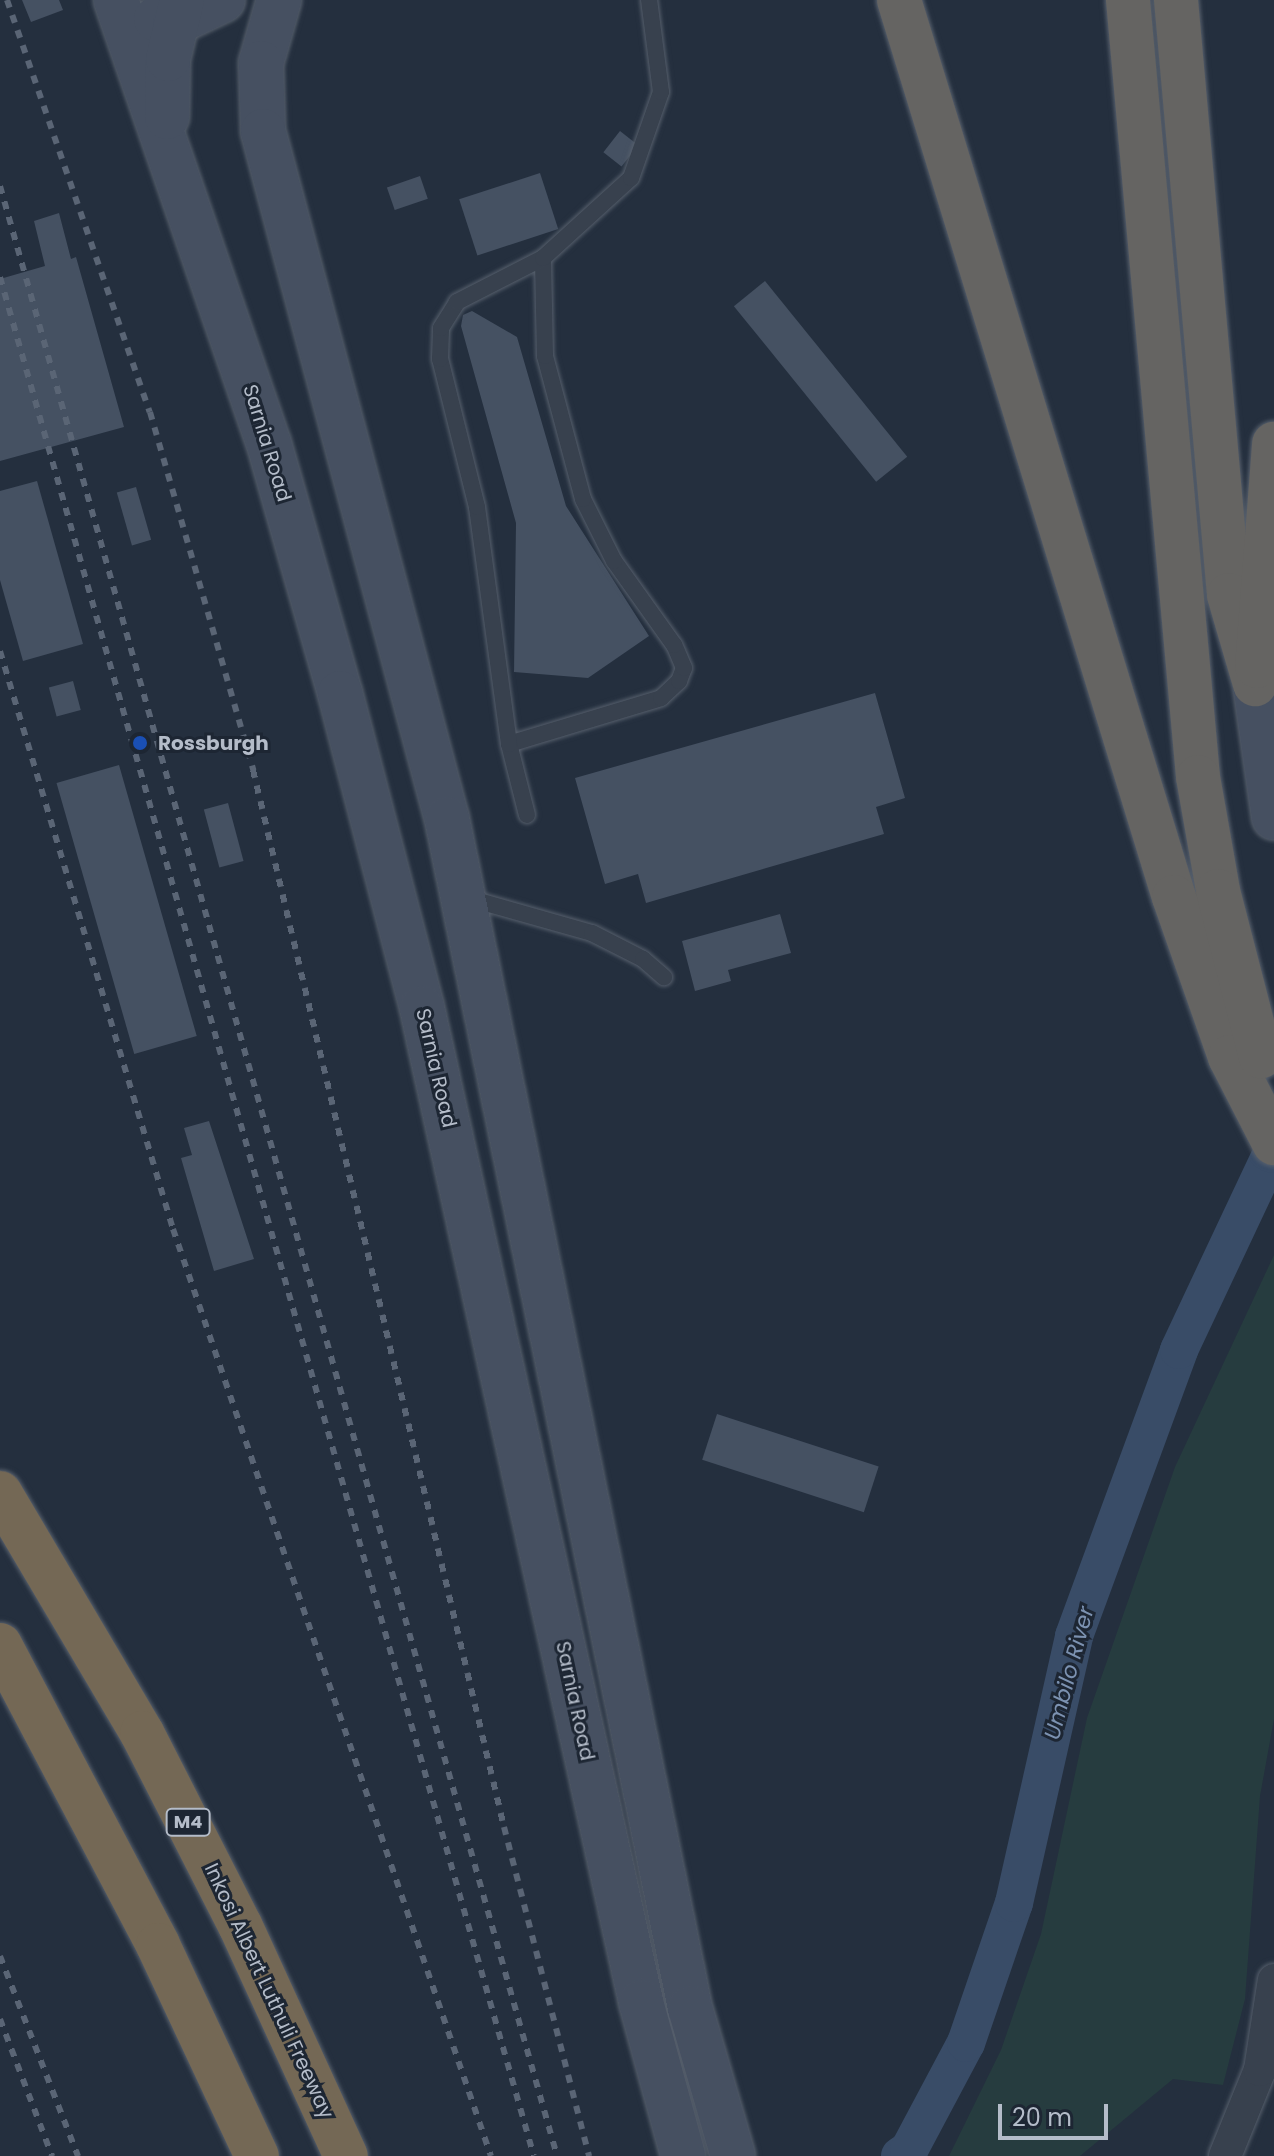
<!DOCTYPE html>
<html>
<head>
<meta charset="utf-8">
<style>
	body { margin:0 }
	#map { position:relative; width:1274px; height:2156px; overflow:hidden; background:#242f3e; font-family:Poppins,sans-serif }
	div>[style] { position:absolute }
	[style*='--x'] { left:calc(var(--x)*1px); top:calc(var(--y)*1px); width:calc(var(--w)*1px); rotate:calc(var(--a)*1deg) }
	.green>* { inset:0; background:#263c3f }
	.canal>* { height:38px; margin:-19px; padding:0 19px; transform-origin:19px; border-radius:19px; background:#394c67 }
	.building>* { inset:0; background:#455162; transform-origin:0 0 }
	.roads { filter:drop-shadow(0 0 2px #565f6c) drop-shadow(0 0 2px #565f6c) }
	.service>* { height:16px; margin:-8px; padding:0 8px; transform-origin:8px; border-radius:8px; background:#38414e }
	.minor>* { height:32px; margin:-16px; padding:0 16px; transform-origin:16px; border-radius:16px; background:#38414e }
	.secondary>* { height:44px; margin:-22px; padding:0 22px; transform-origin:22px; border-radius:22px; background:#465061 }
	.trunk>* { height:44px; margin:-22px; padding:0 22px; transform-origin:22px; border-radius:22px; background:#656462 }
	.motorway>* { height:44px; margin:-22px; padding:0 22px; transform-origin:22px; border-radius:22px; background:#746855 }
	.rail>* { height:6px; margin-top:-3px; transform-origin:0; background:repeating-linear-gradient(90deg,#5a6575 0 8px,transparent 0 16px) }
	.dots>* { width:22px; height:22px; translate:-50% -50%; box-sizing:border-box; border:4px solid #1d2633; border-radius:50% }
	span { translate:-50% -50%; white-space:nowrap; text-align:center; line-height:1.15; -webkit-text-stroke:6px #1d2633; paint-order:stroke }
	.shield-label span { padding:2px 6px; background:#1d2633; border:2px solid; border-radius:6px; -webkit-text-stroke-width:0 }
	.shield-label { font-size:18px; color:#b4bcc9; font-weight:700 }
	.street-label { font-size:20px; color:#b4bcc9 }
	.poi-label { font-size:20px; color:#b4bcc9; font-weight:700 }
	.left { translate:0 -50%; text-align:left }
	.water-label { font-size:22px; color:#7c92b1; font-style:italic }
	.scale { position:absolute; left:998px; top:2104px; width:110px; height:36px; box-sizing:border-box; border:4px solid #b4bcc9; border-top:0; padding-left:10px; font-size:24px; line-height:28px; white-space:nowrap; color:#b4bcc9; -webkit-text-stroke:6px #1d2633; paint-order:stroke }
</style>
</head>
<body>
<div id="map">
	<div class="green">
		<i style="clip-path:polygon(1274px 1255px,1274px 1719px,1260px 1796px,1245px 1999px,1223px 2085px,1173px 2079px,1080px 2156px,949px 2156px,1001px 2050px,1041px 1934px,1087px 1718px,1175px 1467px)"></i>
	</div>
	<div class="canal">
		<i style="--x:900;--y:2156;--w:11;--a:-34"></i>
		<i style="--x:909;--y:2150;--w:121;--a:-62"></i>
		<i style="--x:966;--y:2043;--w:148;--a:-71.1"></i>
		<i style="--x:1014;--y:1903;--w:274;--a:-77.3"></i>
		<i style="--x:1074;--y:1636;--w:305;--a:-69.8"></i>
		<i style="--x:1179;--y:1350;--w:223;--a:-64.8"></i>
	</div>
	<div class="building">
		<i style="clip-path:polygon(22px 0,59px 0,63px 10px,31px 22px)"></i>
		<i style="left:620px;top:131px;width:23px;height:27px;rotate:38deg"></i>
		<i style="left:540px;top:173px;width:59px;height:85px;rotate:72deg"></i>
		<i style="left:420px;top:176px;width:24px;height:35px;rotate:71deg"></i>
		<i style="clip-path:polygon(59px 213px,71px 259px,76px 257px,124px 427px,0 461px,0 279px,45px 266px,34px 221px)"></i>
		<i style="left:765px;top:281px;width:226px;height:40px;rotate:51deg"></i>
		<i style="clip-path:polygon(472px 311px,517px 337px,566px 506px,649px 636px,588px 678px,514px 672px,516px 523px,461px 326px,463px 315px)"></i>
		<i style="clip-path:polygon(37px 481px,83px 644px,23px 661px,0 580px,0 491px)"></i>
		<i style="left:136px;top:487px;width:55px;height:20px;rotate:74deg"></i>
		<i style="left:73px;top:681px;width:30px;height:25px;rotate:75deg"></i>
		<i style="clip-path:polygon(875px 693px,905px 798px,876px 807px,884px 834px,646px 903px,638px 874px,605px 884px,575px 778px)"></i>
		<i style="left:119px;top:765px;width:282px;height:65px;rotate:74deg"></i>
		<i style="left:228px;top:803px;width:60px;height:25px;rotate:75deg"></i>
		<i style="clip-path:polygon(780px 914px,791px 953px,728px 970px,731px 981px,695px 991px,682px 941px)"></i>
		<i style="clip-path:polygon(209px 1121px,254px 1259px,214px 1271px,181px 1158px,192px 1155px,184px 1128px)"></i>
		<i style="left:717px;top:1414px;width:170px;height:48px;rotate:18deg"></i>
	</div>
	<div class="roads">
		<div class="service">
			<i style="--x:509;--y:744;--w:159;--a:-16.8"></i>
			<i style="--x:661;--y:698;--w:25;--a:-43"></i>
			<i style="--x:679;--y:681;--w:14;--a:-69"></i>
			<i style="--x:684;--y:668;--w:25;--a:-113"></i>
			<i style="--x:674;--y:645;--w:103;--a:-125.5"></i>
			<i style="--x:614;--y:561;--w:69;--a:-116.6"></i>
			<i style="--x:583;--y:499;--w:148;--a:-104.9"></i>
			<i style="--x:545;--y:356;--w:98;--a:-91.2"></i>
			<i style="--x:527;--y:815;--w:73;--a:-104.2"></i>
			<i style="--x:509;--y:744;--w:239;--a:-97.7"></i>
			<i style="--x:477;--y:507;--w:153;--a:-104"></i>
			<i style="--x:440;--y:359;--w:31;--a:-88"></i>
			<i style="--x:441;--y:328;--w:31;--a:-58"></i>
			<i style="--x:457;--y:302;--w:97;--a:-27.1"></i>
			<i style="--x:543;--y:258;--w:119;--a:-42.3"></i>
			<i style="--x:631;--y:178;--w:91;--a:-70.8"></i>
			<i style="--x:661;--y:92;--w:93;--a:-97.4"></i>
			<i style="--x:468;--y:898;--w:129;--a:15.8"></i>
			<i style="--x:592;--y:933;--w:57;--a:27"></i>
			<i style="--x:643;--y:959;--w:28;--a:41"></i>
		</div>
		<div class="minor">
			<i style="--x:1225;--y:2156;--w:93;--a:-67.9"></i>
			<i style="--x:1260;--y:2070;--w:91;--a:-81.2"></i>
		</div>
		<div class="secondary">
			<i style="--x:116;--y:0;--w:470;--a:71"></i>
			<i style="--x:269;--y:444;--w:259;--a:74.1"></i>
			<i style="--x:340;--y:693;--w:325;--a:75.4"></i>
			<i style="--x:422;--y:1008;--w:1018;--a:77.57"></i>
			<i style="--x:641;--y:2002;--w:160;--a:74.7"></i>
			<i style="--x:279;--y:0;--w:66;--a:105.9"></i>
			<i style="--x:261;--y:63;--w:68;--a:88.3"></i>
			<i style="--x:263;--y:131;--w:712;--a:75.03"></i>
			<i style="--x:447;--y:819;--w:1214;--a:78.45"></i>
			<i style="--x:690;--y:2008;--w:154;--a:73.8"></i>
			<i style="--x:156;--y:19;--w:19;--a:12"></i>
			<i style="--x:175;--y:23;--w:53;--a:-25.6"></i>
			<i style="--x:167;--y:117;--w:58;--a:-89"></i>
			<i style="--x:168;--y:59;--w:61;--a:-76.7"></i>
			<i style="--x:1255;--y:684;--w:135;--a:81.9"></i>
		</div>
		<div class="trunk">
			<i style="--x:899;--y:0;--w:938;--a:72.96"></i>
			<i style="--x:1174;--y:897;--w:170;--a:70.7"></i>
			<i style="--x:1230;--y:1057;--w:97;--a:62.9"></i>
			<i style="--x:1128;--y:0;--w:780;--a:84.85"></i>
			<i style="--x:1198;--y:777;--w:116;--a:80"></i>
			<i style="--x:1218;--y:891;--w:171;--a:75.5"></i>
			<i style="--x:1176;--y:0;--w:597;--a:84.91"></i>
			<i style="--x:1229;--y:595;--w:93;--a:73.7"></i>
			<i style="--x:1257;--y:666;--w:223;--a:-85.6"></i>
		</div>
		<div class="motorway">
			<i style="--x:0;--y:1493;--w:279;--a:59.4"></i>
			<i style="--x:142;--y:1733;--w:216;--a:63"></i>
			<i style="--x:240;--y:1925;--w:254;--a:65.4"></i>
			<i style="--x:0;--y:1645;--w:339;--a:62.2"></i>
			<i style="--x:158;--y:1945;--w:233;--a:64.9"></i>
		</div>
	</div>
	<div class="rail">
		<i style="--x:7;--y:0;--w:436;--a:70.9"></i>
		<i style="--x:150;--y:412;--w:373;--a:73.9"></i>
		<i style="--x:253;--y:770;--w:1086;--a:76.64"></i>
		<i style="--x:504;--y:1827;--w:340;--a:75.5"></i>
		<i style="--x:0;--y:186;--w:2047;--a:74.21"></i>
		<i style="--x:0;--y:277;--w:1953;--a:74.14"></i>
		<i style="--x:0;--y:651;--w:603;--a:73.34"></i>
		<i style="--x:173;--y:1229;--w:980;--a:71.07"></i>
		<i style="--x:0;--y:1956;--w:215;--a:68.7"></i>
		<i style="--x:0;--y:2019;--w:147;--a:69.2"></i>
	</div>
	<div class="dots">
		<i style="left:140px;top:743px;background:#1a4fb4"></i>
	</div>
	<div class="shield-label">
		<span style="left:188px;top:1822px">M4</span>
	</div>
	<div class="street-label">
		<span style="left:267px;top:443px;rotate:73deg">Sarnia Road</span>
		<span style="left:436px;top:1068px;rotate:77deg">Sarnia Road</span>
		<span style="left:575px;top:1701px;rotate:78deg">Sarnia Road</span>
		<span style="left:269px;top:1991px;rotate:65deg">Inkosi Albert Luthuli Freeway</span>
	</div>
	<div class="poi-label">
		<span class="left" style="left:158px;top:743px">Rossburgh</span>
	</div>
	<div class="water-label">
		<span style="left:1069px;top:1673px;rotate:-75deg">Umbilo River</span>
	</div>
	<div class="scale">20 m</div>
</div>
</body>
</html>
